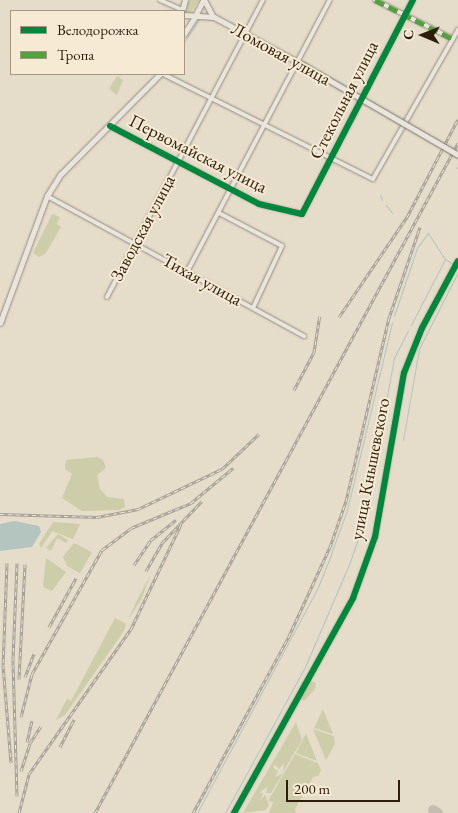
<!DOCTYPE html>
<html>
<head>
<meta charset="utf-8">
<style>
	body { margin:0 }
	#map { position:relative; width:458px; height:813px; overflow:hidden; background:#e5dcc9; font-family:"EB Garamond",serif }
	div>[style] { position:absolute }
	[style*='--x'] { left:calc(var(--x)*1px); top:calc(var(--y)*1px); width:calc(var(--w)*1px); rotate:calc(var(--a)*1deg) }
	.green>* { inset:0; background:#cecda9 }
	.water>* { inset:0; background:#b4c4bf }
	.stream>* { height:1px; margin:-0.5px; padding:0 0.5px; transform-origin:0.5px; border-radius:0.5px; background:#b4c4bf }
	.taxiway>* { height:10px; margin:-5px; padding:0 5px; transform-origin:5px; border-radius:5px; background:#c5beb0 }
	.roads { filter:drop-shadow(0 0 1px #948c7f) drop-shadow(0 0 1px #948c7f) }
	.minor>* { height:4px; margin:-2px; padding:0 2px; transform-origin:2px; border-radius:2px; background:#eae5dc }
	.tertiary>* { height:4.5px; margin:-2.25px; padding:0 2.25px; transform-origin:2.25px; border-radius:2.25px; background:#eae5dc }
	.secondary>* { height:5px; margin:-2.5px; padding:0 2.5px; transform-origin:2.5px; border-radius:2.5px; background:#eae5dc }
	.rail>* { height:3px; margin-top:-1.5px; transform-origin:0; background:repeating-linear-gradient(90deg,#f6ead4 0 4px,#a5a097 0 8px); box-sizing:border-box; border-block:1px solid #a5a097 }
	.bridges { filter:drop-shadow(0 0 1px #797266) drop-shadow(0 0 1px #797266) }
	.secondary-bridge>* { height:5px; margin:-2.5px; padding:0 2.5px; transform-origin:2.5px; border-radius:2.5px; background:#eae5dc }
	.quiet>* { height:5px; margin-top:-2.5px; transform-origin:0; background:repeating-linear-gradient(90deg,#51a23e 0 10px,transparent 0 15px) }
	.cycleway>* { height:6px; margin:-3px; padding:0 3px; transform-origin:3px; border-radius:3px; background:#00873e }
	span { translate:-50% -50%; white-space:nowrap; text-align:center; line-height:1.15; -webkit-text-stroke:4px #f6ead4; paint-order:stroke }
	.street-label { font-size:18px; color:#2c1e0a }
	.legend { position:absolute; left:10px; top:10px; width:175px; height:65px; box-sizing:border-box; background:#f6ead4; border:1px solid #a59883; margin:0; padding:6px 9px; list-style:none; font-size:15px; color:#2c1e0a }
	.legend li { display:flex; align-items:center; gap:10px; height:25px }
	.legend b { width:25px; border:1px solid #a59883 }
	.north { position:absolute; left:398px; top:10px; width:50px; height:50px; -webkit-text-stroke:4px #f6ead4; paint-order:stroke; rotate:271deg; font-size:14px; font-weight:700; line-height:20px; text-align:center; color:#2c1e0a }
	.north::after { content:''; display:block; margin:auto; width:18px; height:22px; background:#2c1e0a; clip-path:polygon(50% 0,100% 100%,50% 72%,0 100%) }
	.scale { position:absolute; left:286px; top:780px; width:114px; height:22px; box-sizing:border-box; border:2px solid #2c1e0a; border-top:0; padding-left:6px; font-size:15px; line-height:18px; white-space:nowrap; color:#2c1e0a; -webkit-text-stroke:4px #f6ead4; paint-order:stroke }
</style>
</head>
<body>
<div id="map">
	<div class="green">
		<i style="clip-path:polygon(189px 0,199px 0,189px 15px,184px 11px)"></i>
		<i style="clip-path:polygon(117px 76px,123px 80px,117px 95px,109px 89px)"></i>
		<i style="clip-path:polygon(52px 214px,60px 217px,57px 224px,61px 227px,46px 253px,39px 257px,33px 253px)"></i>
		<i style="clip-path:polygon(97px 457px,103px 460px,106px 468px,97px 475px,100px 489px,107px 497px,124px 499px,125px 507px,120px 510px,82px 511px,62px 498px,72px 474px,65px 469px,66px 460px)"></i>
		<i style="clip-path:polygon(53px 522px,80px 524px,73px 539px,52px 531px,41px 548px,39px 544px)"></i>
		<i style="clip-path:polygon(58px 534px,68px 540px,66px 543px,57px 538px,51px 551px,46px 548px)"></i>
		<i style="clip-path:polygon(74px 543px,92px 552px,80px 573px,67px 566px,63px 557px)"></i>
		<i style="clip-path:polygon(46px 558px,66px 572px,52px 591px,43px 587px)"></i>
		<i style="clip-path:polygon(151px 574px,141px 600px,128px 620px,137px 600px)"></i>
		<i style="clip-path:polygon(115px 618px,126px 624px,124px 631px,65px 715px,56px 720px,67px 699px,71px 701px)"></i>
		<i style="clip-path:polygon(311px 681px,316px 683px,315px 689px,304px 701px,301px 699px)"></i>
		<i style="clip-path:polygon(323px 709px,333px 734px,314px 728px)"></i>
		<i style="clip-path:polygon(296px 722px,302px 740px,283px 772px,284px 763px,279px 769px,275px 765px,273px 768px,278px 771px,275px 777px,283px 773px,271px 793px,266px 793px,267px 787px,260px 792px,263px 794px,260px 800px,265px 795px,269px 805px,266px 810px,243px 813px)"></i>
		<i style="clip-path:polygon(313px 729px,334px 736px,335px 744px,326px 760px)"></i>
		<i style="clip-path:polygon(306px 733px,317px 761px,296px 753px)"></i>
		<i style="clip-path:polygon(295px 754px,318px 763px,321px 770px,318px 776px,313px 777px,295px 809px,296px 813px,269px 813px,273px 802px,268px 801px)"></i>
	</div>
	<div class="water">
		<i style="clip-path:polygon(15px 521px,39px 526px,41px 532px,32px 547px,0 551px,0 524px)"></i>
	</div>
	<div class="stream">
		<i style="--x:184;--y:42;--w:27;--a:-56"></i>
		<i style="--x:456;--y:168;--w:2;--a:-27"></i>
		<i style="--x:380;--y:195;--w:5;--a:68"></i>
		<i style="--x:386;--y:205;--w:10;--a:53"></i>
		<i style="--x:394;--y:316;--w:72;--a:-71.3"></i>
		<i style="--x:417;--y:248;--w:19;--a:-54"></i>
		<i style="--x:428;--y:233;--w:31;--a:57"></i>
		<i style="--x:445;--y:259;--w:15;--a:32"></i>
		<i style="--x:411;--y:325;--w:74;--a:-62.7"></i>
		<i style="--x:403;--y:440;--w:92;--a:-80"></i>
		<i style="--x:419;--y:349;--w:86;--a:-63.1"></i>
		<i style="--x:197;--y:813;--w:256;--a:-61.8"></i>
		<i style="--x:318;--y:587;--w:35;--a:-68"></i>
		<i style="--x:331;--y:554;--w:47;--a:-70"></i>
		<i style="--x:347;--y:510;--w:193;--a:-76.5"></i>
		<i style="--x:225;--y:813;--w:166;--a:-61.3"></i>
		<i style="--x:305;--y:667;--w:114;--a:-66.8"></i>
		<i style="--x:350;--y:562;--w:44;--a:-71.6"></i>
		<i style="--x:364;--y:520;--w:165;--a:-79.5"></i>
		<i style="--x:394;--y:358;--w:31;--a:-63"></i>
	</div>
	<div class="taxiway">
		<i style="--x:433;--y:810;--w:6;--a:31"></i>
	</div>
	<div class="roads">
		<div class="minor">
			<i style="--x:160;--y:0;--w:24;--a:24"></i>
			<i style="--x:375;--y:0;--w:87;--a:26.6"></i>
			<i style="--x:163;--y:74;--w:235;--a:26.6"></i>
			<i style="--x:373;--y:179;--w:172;--a:-60.3"></i>
			<i style="--x:110;--y:126;--w:168;--a:27.6"></i>
			<i style="--x:259;--y:204;--w:44;--a:13.1"></i>
			<i style="--x:302;--y:214;--w:241;--a:-62.6"></i>
			<i style="--x:47;--y:196;--w:293;--a:28.6"></i>
			<i style="--x:219;--y:213;--w:71;--a:27.6"></i>
			<i style="--x:282;--y:246;--w:68;--a:115.1"></i>
			<i style="--x:187;--y:272;--w:307;--a:-62.3"></i>
			<i style="--x:107;--y:297;--w:335;--a:-62.3"></i>
			<i style="--x:234;--y:813;--w:246;--a:-61"></i>
			<i style="--x:353;--y:598;--w:65;--a:-70.2"></i>
			<i style="--x:375;--y:537;--w:167;--a:-80"></i>
			<i style="--x:404;--y:373;--w:48;--a:-68.2"></i>
			<i style="--x:422;--y:328;--w:76;--a:-61.8"></i>
		</div>
		<div class="tertiary">
			<i style="--x:184;--y:34;--w:20;--a:-57"></i>
			<i style="--x:0;--y:323;--w:135;--a:-69.7"></i>
			<i style="--x:47;--y:196;--w:25;--a:-58"></i>
			<i style="--x:60;--y:175;--w:142;--a:-45.3"></i>
		</div>
		<div class="secondary">
			<i style="--x:204;--y:0;--w:19;--a:62"></i>
			<i style="--x:182;--y:11;--w:11;--a:-75"></i>
			<i style="--x:184;--y:15;--w:30;--a:4"></i>
			<i style="--x:214;--y:17;--w:101;--a:28.3"></i>
			<i style="--x:195;--y:16;--w:18;--a:-63"></i>
		</div>
	</div>
	<div class="rail">
		<i style="--x:339;--y:317;--w:121;--a:-55.8"></i>
		<i style="--x:407;--y:217;--w:110;--a:-62.5"></i>
		<i style="--x:294;--y:390;--w:43;--a:-62.2"></i>
		<i style="--x:314;--y:352;--w:36;--a:-81"></i>
		<i style="--x:0;--y:514;--w:97;--a:1.8"></i>
		<i style="--x:97;--y:517;--w:42;--a:-11"></i>
		<i style="--x:138;--y:509;--w:93;--a:-25.5"></i>
		<i style="--x:222;--y:469;--w:51;--a:-43.4"></i>
		<i style="--x:7;--y:563;--w:102;--a:92.2"></i>
		<i style="--x:3;--y:665;--w:98;--a:85.3"></i>
		<i style="--x:134;--y:565;--w:30;--a:-56"></i>
		<i style="--x:151;--y:540;--w:32;--a:-39"></i>
		<i style="--x:146;--y:571;--w:32;--a:-60"></i>
		<i style="--x:162;--y:543;--w:58;--a:-46.4"></i>
		<i style="--x:49;--y:627;--w:56;--a:-61.1"></i>
		<i style="--x:25;--y:677;--w:25;--a:-69"></i>
		<i style="--x:19;--y:679;--w:115;--a:-87"></i>
		<i style="--x:21;--y:717;--w:44;--a:-75.7"></i>
		<i style="--x:32;--y:674;--w:142;--a:-60.6"></i>
		<i style="--x:102;--y:550;--w:36;--a:-37"></i>
		<i style="--x:131;--y:528;--w:65;--a:-22.6"></i>
		<i style="--x:191;--y:503;--w:55;--a:-39.8"></i>
		<i style="--x:27;--y:742;--w:22;--a:-77"></i>
		<i style="--x:60;--y:747;--w:31;--a:-63"></i>
		<i style="--x:21;--y:771;--w:29;--a:-72"></i>
		<i style="--x:30;--y:743;--w:20;--a:-57"></i>
		<i style="--x:17;--y:796;--w:137;--a:-91.7"></i>
		<i style="--x:13;--y:659;--w:96;--a:-87.6"></i>
		<i style="--x:19;--y:813;--w:40;--a:-75.6"></i>
		<i style="--x:29;--y:774;--w:177;--a:-54.9"></i>
		<i style="--x:131;--y:629;--w:116;--a:-64.5"></i>
		<i style="--x:95;--y:813;--w:762;--a:-61.55"></i>
		<i style="--x:193;--y:813;--w:201;--a:-61.5"></i>
		<i style="--x:289;--y:636;--w:98;--a:-65.3"></i>
		<i style="--x:330;--y:547;--w:49;--a:-70.8"></i>
		<i style="--x:346;--y:501;--w:188;--a:-76.8"></i>
		<i style="--x:389;--y:318;--w:96;--a:-71.2"></i>
	</div>
	<div class="bridges">
		<div class="secondary-bridge">
			<i style="--x:303;--y:65;--w:179;--a:30.1"></i>
		</div>
	</div>
	<div class="quiet">
		<i style="--x:375;--y:0;--w:87;--a:26.6"></i>
	</div>
	<div class="cycleway">
		<i style="--x:110;--y:126;--w:168;--a:27.6"></i>
		<i style="--x:259;--y:204;--w:44;--a:13.1"></i>
		<i style="--x:302;--y:214;--w:241;--a:-62.6"></i>
		<i style="--x:234;--y:813;--w:246;--a:-61"></i>
		<i style="--x:353;--y:598;--w:65;--a:-70.2"></i>
		<i style="--x:375;--y:537;--w:167;--a:-80"></i>
		<i style="--x:404;--y:373;--w:48;--a:-68.2"></i>
		<i style="--x:422;--y:328;--w:76;--a:-61.8"></i>
	</div>
	<div class="street-label">
		<span style="left:281px;top:54px;rotate:29deg">Ломовая улица</span>
		<span style="left:344px;top:100px;rotate:-63deg">Стекольная улица</span>
		<span style="left:198px;top:154px;rotate:27deg">Первомайская улица</span>
		<span style="left:143px;top:228px;rotate:-62deg">Заводская улица</span>
		<span style="left:202px;top:280px;rotate:29deg">Тихая улица</span>
		<span style="left:370px;top:469px;rotate:-79deg">улица Кнышевского</span>
	</div>
	<ul class="legend">
	<li><b style="height:6px;background:#00873e"></b>Велодорожка</li>
	<li><b style="height:6px;background:#51a23e"></b>Тропа</li>
	</ul>
	<div class="north">С</div>
	<div class="scale">200 m</div>
</div>
</body>
</html>
